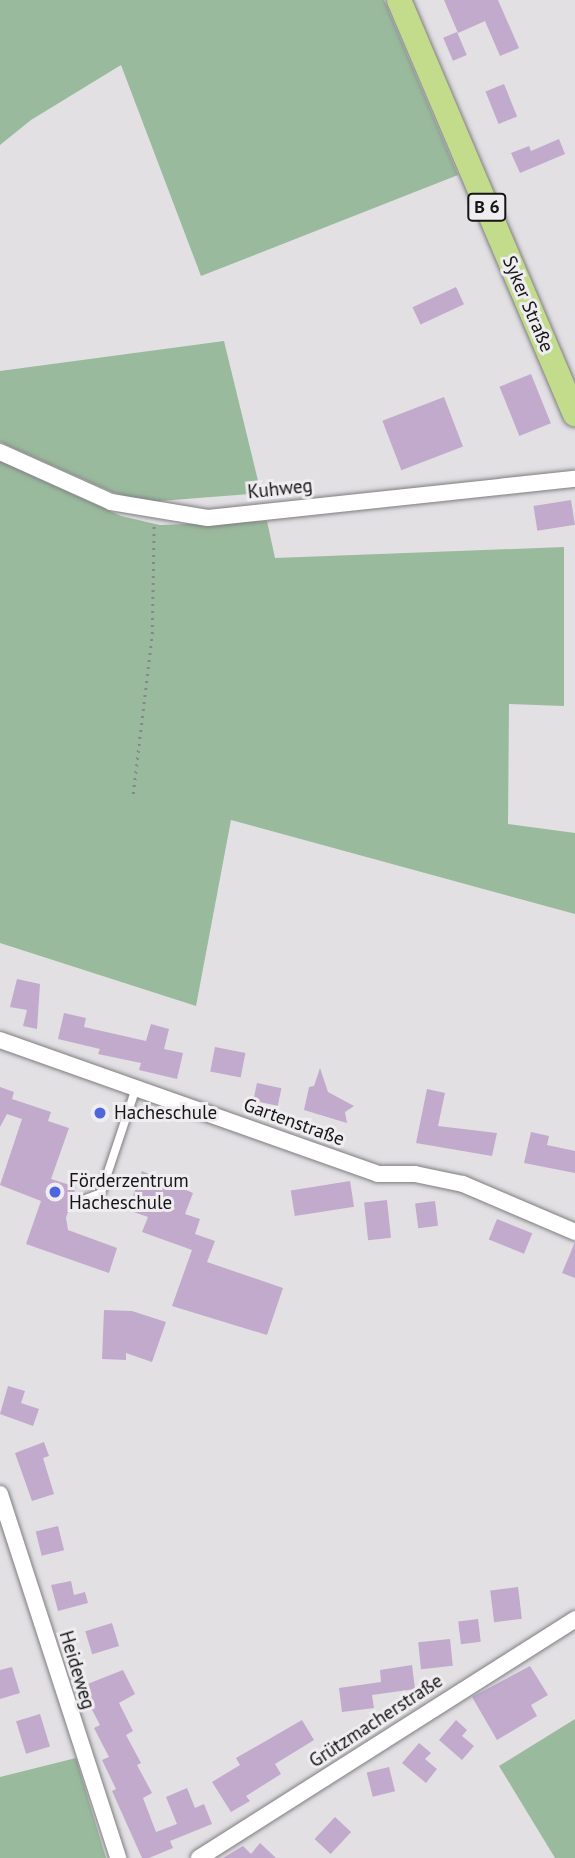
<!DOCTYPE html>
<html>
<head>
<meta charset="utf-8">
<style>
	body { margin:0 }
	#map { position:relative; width:575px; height:1858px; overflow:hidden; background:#e2e0e3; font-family:"PT Sans",sans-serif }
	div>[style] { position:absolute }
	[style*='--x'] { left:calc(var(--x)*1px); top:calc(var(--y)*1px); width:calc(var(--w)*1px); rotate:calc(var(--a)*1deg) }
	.green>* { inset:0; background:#9aba9d }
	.building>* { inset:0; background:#c1aacc; transform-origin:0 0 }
	.path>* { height:2.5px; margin-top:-1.25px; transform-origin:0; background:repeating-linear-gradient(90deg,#888789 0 2px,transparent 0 7px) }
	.roads { filter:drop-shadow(0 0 2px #7f7d80) drop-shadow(0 0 2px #7f7d80) }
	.service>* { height:8px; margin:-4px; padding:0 4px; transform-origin:4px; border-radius:4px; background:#fff }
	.minor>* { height:16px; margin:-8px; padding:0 8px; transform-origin:8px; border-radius:8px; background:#fff }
	.primary>* { height:24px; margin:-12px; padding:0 12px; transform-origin:12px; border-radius:12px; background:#c2dc8b }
	.dots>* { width:19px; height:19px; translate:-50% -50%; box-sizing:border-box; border:4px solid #efedf0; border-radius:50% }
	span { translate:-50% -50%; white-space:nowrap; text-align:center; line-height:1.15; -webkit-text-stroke:6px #efedf0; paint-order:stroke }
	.shield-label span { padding:2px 5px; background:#efedf0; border:2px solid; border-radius:5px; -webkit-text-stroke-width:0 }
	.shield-label { font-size:18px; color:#151516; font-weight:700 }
	.street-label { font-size:19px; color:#151516 }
	.poi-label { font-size:19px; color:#151516 }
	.left { translate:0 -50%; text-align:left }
</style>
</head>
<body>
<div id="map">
	<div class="green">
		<i style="clip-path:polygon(0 0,384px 0,458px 175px,201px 276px,121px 65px,31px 120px,0 145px)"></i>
		<i style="clip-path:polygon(224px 341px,261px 493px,147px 502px,112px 492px,0 442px,0 371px)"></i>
		<i style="clip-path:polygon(0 461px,121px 516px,160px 525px,267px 521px,275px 558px,564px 547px,564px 706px,509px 704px,508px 824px,575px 833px,575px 914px,231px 820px,196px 1006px,0 943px)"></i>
		<i style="clip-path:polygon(575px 1719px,575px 1858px,555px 1858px,499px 1766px)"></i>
		<i style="clip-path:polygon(76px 1758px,106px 1858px,0 1858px,0 1777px)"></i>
	</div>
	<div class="building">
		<i style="clip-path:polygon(444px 0,498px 0,519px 48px,500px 56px,485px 21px,458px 33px)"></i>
		<i style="left:457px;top:32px;width:25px;height:15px;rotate:67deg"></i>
		<i style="left:504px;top:84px;width:35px;height:20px;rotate:68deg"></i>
		<i style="clip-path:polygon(559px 139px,565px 154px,520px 173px,511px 153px,529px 146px,531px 151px)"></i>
		<i style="left:456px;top:287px;width:19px;height:48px;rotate:65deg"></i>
		<i style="left:531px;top:374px;width:53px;height:34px;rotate:68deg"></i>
		<i style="left:444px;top:397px;width:53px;height:66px;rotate:69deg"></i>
		<i style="left:571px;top:500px;width:25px;height:38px;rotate:81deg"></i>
		<i style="clip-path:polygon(17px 979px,40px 984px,37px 1029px,23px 1026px,27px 1010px,10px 1007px)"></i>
		<i style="clip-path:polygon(64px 1013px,86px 1018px,84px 1027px,146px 1041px,151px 1024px,169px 1029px,164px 1049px,183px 1053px,177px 1079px,139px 1070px,141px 1063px,98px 1054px,100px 1049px,58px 1039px)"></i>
		<i style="left:215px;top:1047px;width:31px;height:25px;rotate:11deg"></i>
		<i style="clip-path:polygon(320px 1068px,328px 1092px,354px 1106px,345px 1112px,347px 1123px,304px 1110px,309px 1087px,314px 1086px)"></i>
		<i style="left:257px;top:1083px;width:25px;height:18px;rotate:12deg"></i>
		<i style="clip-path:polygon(0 1087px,14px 1092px,12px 1099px,51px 1112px,48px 1121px,69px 1128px,51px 1179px,76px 1187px,66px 1218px,68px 1230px,117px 1248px,109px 1273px,26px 1244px,41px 1201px,0 1185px,22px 1119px,7px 1114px,0 1127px)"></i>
		<i style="clip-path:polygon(427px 1089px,445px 1093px,438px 1126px,497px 1133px,492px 1156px,416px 1143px)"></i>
		<i style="clip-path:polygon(531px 1132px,549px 1136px,547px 1145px,575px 1151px,575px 1173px,524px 1163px)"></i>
		<i style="clip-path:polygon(142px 1171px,193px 1193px,185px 1214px,200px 1219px,195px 1234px,215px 1241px,207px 1262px,283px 1288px,267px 1335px,172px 1306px,192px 1250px,142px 1232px,148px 1217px,128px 1210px)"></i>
		<i style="left:350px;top:1181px;width:26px;height:60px;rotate:81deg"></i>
		<i style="left:387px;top:1200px;width:38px;height:23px;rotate:84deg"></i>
		<i style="left:435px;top:1201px;width:25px;height:20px;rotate:83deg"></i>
		<i style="left:497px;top:1219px;width:38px;height:22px;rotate:22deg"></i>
		<i style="clip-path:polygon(575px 1242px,575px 1278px,562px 1273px)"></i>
		<i style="clip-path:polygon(104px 1310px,132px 1311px,166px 1322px,152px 1362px,126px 1353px,126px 1360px,102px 1359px)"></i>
		<i style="clip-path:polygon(8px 1386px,25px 1391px,21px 1403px,39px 1409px,33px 1426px,0 1414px)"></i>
		<i style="clip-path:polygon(44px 1442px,49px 1456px,43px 1458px,54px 1494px,32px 1501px,15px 1453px)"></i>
		<i style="left:58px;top:1526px;width:25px;height:23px;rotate:76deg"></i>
		<i style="clip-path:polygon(71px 1581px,74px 1595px,85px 1592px,88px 1603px,58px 1611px,51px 1585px)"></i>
		<i style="left:518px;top:1587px;width:32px;height:28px;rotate:83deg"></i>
		<i style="left:478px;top:1619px;width:23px;height:20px;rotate:83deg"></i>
		<i style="left:112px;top:1623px;width:24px;height:28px;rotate:73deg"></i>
		<i style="left:450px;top:1639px;width:27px;height:32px;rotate:84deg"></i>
		<i style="clip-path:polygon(412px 1665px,415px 1689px,372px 1695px,374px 1708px,342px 1712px,339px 1688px,381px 1682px,380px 1670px)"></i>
		<i style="clip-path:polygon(530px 1666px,548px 1695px,531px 1705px,537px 1716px,497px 1740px,472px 1697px)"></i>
		<i style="clip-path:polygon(12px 1667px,20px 1693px,0 1699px,0 1670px)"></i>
		<i style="clip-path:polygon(123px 1670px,135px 1694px,119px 1703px,133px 1731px,126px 1735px,141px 1763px,137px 1765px,152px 1793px,143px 1798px,156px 1832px,177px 1824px,166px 1797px,187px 1788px,195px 1808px,204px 1804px,212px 1824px,170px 1841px,173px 1848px,149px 1858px,142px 1858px,112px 1791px,116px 1789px,102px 1760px,109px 1757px,94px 1728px,100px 1725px,80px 1687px)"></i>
		<i style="left:40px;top:1714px;width:34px;height:25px;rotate:73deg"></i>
		<i style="clip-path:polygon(302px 1720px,314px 1740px,275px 1764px,281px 1774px,246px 1796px,250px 1801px,231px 1812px,212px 1782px,240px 1765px,236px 1758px)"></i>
		<i style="clip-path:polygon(456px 1720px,467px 1730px,462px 1736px,474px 1746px,462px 1760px,439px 1740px)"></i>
		<i style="clip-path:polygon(419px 1743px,431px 1753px,425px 1759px,437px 1769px,426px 1783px,402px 1763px)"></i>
		<i style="left:389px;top:1767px;width:25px;height:23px;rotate:76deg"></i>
		<i style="left:335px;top:1817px;width:22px;height:30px;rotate:43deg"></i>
		<i style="clip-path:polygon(260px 1843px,276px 1858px,223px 1858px,243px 1846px,251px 1854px)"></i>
	</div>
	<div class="path">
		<i style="--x:133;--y:794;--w:161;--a:-83.2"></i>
		<i style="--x:152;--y:634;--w:111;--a:-89"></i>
	</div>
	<div class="roads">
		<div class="service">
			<i style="--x:83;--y:1200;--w:19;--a:-21"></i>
			<i style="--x:101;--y:1193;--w:111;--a:-71.6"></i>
		</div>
		<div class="minor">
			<i style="--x:0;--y:452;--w:122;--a:24.2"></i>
			<i style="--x:111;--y:502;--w:98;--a:9.4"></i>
			<i style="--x:208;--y:518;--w:369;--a:-6.1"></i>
			<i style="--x:0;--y:1040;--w:401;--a:19.5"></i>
			<i style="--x:378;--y:1174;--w:37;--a:0"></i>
			<i style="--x:415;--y:1174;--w:49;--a:11.8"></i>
			<i style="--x:463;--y:1184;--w:122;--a:23.2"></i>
			<i style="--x:0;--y:1494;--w:383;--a:72"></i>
			<i style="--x:199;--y:1858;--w:446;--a:-32.4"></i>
		</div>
		<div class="primary">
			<i style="--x:399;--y:0;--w:450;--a:67"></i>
		</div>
	</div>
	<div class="dots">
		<i style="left:100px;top:1113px;background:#4e66db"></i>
		<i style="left:55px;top:1192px;background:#4e66db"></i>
	</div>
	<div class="shield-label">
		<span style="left:487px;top:207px">B 6</span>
	</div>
	<div class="street-label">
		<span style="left:528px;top:304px;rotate:67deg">Syker Straße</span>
		<span style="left:280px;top:489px;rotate:-6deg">Kuhweg</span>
		<span style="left:294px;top:1122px;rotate:20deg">Gartenstraße</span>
		<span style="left:77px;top:1670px;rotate:73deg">Heideweg</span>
		<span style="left:376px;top:1721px;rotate:-33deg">Grützmacherstraße</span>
	</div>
	<div class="poi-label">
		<span class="left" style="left:114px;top:1113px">Hacheschule</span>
		<span class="left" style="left:69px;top:1192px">Förderzentrum<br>Hacheschule</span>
	</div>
</div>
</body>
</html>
